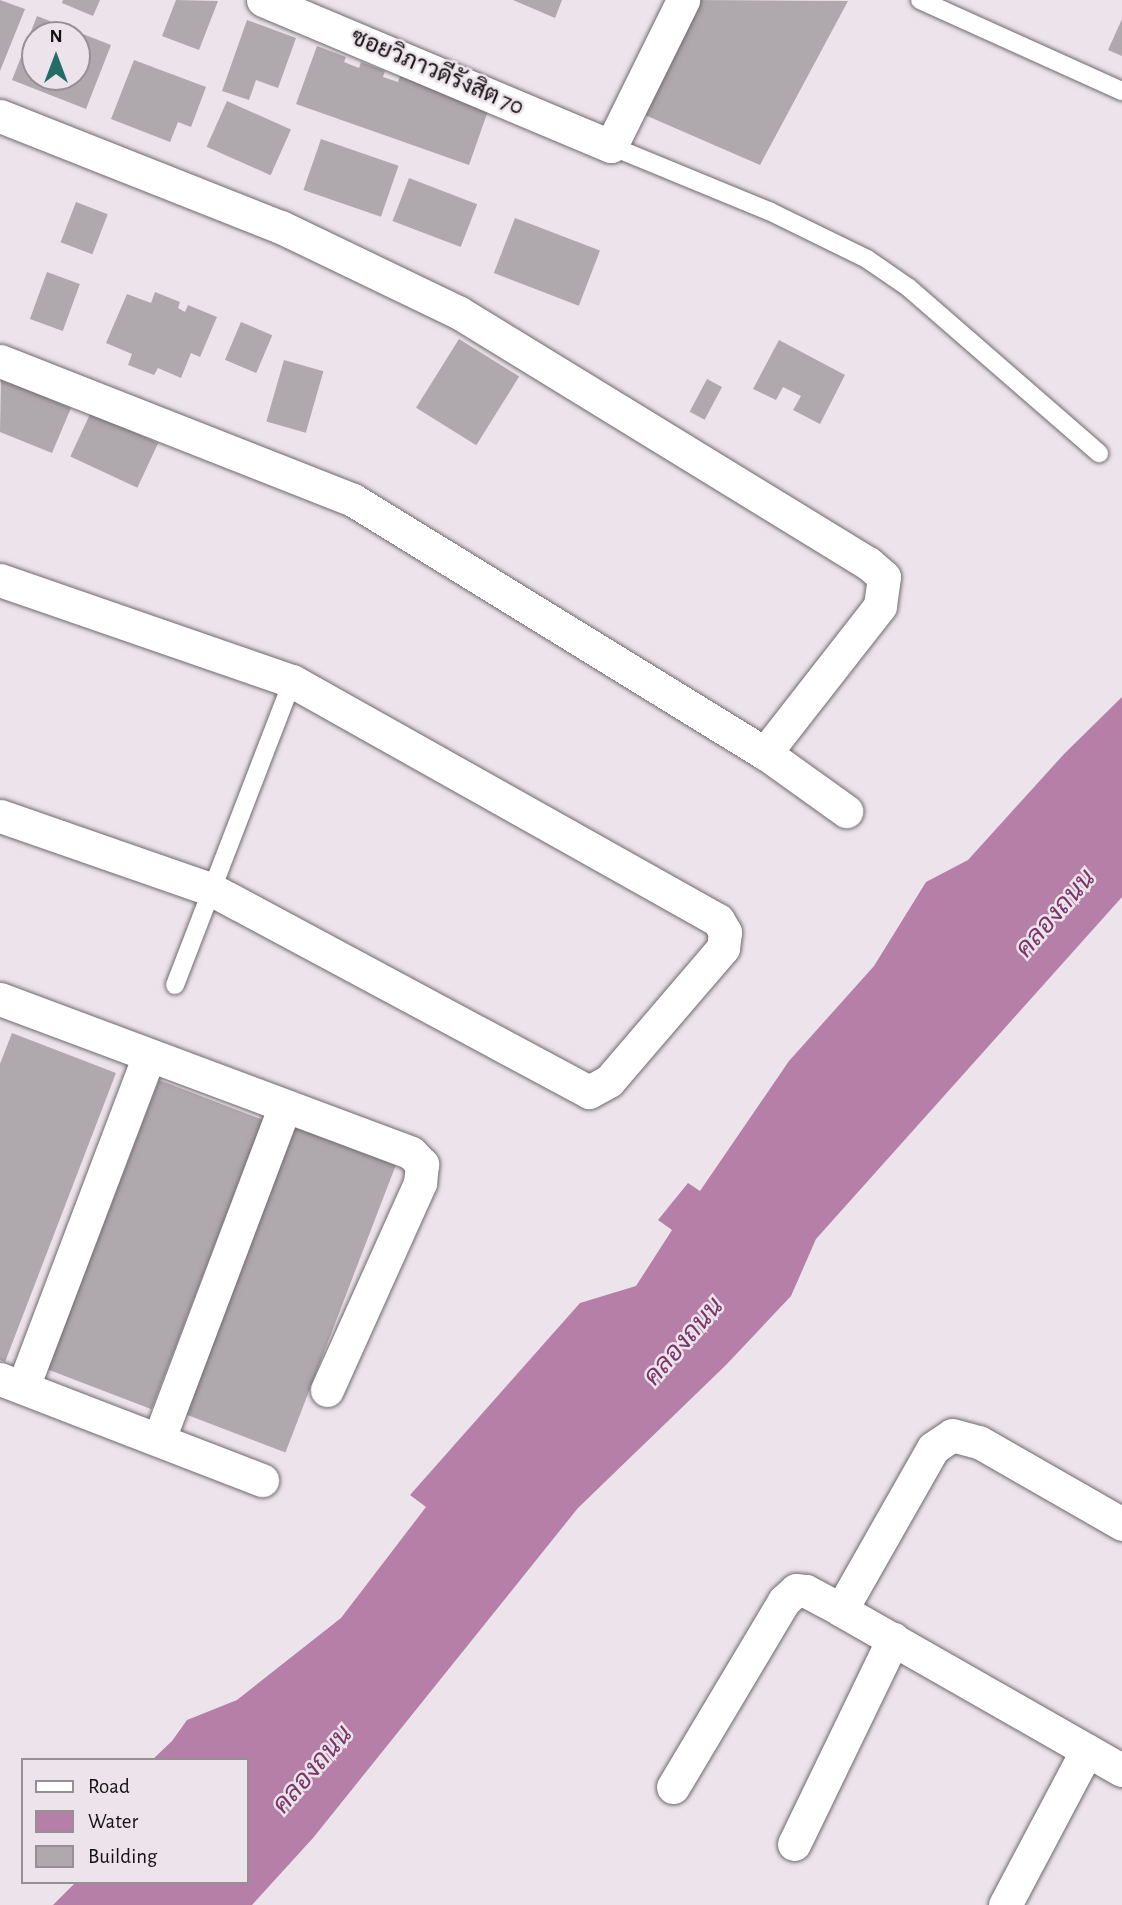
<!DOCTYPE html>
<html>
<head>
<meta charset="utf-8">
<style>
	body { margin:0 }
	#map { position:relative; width:1122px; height:1905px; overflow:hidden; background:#ece4ea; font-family:"Alegreya Sans",Sarabun,sans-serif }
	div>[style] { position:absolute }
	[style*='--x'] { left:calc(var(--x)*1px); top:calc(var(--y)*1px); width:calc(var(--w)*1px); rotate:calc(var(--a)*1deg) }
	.water>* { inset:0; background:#b57fa7 }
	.building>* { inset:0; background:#afa8ad; transform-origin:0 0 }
	.roads { filter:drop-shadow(0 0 2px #70696e) drop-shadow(0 0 2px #70696e) }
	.lane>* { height:18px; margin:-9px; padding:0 9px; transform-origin:9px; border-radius:9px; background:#fff }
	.street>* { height:33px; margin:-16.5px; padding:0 16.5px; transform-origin:16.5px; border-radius:16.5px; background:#fff }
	span { translate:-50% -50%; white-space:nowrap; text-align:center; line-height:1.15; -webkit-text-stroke:5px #ece4ea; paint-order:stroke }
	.street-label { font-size:24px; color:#151214 }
	.water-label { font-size:26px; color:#78356a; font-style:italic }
	.legend { position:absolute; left:21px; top:1758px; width:228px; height:126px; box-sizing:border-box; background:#ece4ea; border:2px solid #969094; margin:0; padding:9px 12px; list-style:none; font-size:21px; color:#151214 }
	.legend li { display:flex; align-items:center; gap:14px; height:35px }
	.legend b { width:35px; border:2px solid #969094 }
	.north { position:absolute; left:21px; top:21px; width:70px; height:70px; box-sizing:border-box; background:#ece4ea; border:2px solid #969094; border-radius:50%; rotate:0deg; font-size:19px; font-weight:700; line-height:28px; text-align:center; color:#151214 }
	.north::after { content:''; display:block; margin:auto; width:24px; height:32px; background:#246d66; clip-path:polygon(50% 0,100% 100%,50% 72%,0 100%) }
</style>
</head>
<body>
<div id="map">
	<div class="water">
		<i style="clip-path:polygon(1122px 697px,1122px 897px,816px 1239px,791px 1296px,726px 1365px,578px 1508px,313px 1838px,252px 1905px,53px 1905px,76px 1882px,247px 1882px,247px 1760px,152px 1760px,172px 1741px,187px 1720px,237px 1700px,341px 1618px,426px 1507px,410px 1495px,580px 1303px,636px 1286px,672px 1230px,658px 1220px,688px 1183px,700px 1191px,789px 1061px,874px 966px,926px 882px,968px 860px,1064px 754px)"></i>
	</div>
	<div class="building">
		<i style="clip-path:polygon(0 0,25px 9px,0 71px)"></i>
		<i style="clip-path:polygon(63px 0,100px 0,93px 16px,62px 3px)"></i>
		<i style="clip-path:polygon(176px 0,218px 1px,199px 50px,162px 36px)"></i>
		<i style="clip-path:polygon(513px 0,562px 0,555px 18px)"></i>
		<i style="clip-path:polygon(697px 0,848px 1px,760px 165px,638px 112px)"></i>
		<i style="clip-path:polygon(evenodd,37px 16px,111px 45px,86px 109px,12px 80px,37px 16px,35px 35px,77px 35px,77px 77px,35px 77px,35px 35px)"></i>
		<i style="clip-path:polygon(1122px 19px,1122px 56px,1108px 50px)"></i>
		<i style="clip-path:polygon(247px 20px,296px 38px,278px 88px,256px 80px,249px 100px,222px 91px)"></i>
		<i style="clip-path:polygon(317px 46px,346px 57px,344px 62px,359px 68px,361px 62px,385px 71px,383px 77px,398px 82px,400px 76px,489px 108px,469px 165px,296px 104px)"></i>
		<i style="clip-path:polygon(134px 60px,206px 87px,191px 127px,178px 122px,170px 142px,111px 119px)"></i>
		<i style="left:227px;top:101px;width:70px;height:50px;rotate:24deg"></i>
		<i style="left:321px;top:139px;width:82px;height:54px;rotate:19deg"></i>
		<i style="left:409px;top:178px;width:73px;height:46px;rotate:21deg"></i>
		<i style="left:76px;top:202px;width:34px;height:43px;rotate:21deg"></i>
		<i style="left:515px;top:218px;width:91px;height:59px;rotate:21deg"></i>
		<i style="left:47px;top:272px;width:35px;height:50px;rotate:20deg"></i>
		<i style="clip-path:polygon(155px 292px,180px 302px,178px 308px,185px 312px,188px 305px,217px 317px,200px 357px,191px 353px,181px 378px,158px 368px,154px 375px,128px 365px,132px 354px,106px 343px,127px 294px,151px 303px)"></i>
		<i style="left:241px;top:322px;width:34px;height:41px;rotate:23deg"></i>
		<i style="left:459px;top:339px;width:71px;height:81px;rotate:32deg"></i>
		<i style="clip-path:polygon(779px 340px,845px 375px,820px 424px,793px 410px,801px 396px,783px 387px,776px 400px,753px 389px)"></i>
		<i style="left:284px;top:360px;width:41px;height:64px;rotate:16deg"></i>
		<i style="clip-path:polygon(1px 379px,71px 408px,52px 453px,0 432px)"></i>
		<i style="left:707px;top:379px;width:17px;height:37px;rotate:28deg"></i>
		<i style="left:91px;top:412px;width:74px;height:49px;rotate:25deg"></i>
		<i style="clip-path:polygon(12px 1033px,116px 1073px,5px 1362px,0 1360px,0 1064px)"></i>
		<i style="left:159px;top:1080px;width:111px;height:310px;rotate:21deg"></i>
		<i style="left:292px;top:1123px;width:112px;height:310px;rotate:21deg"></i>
	</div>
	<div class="roads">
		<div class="lane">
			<i style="--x:920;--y:0;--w:222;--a:24.3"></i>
			<i style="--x:611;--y:146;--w:171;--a:22.4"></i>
			<i style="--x:769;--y:211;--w:109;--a:26.1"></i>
			<i style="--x:867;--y:259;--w:51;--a:34.6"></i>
			<i style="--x:909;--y:288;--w:252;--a:41"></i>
			<i style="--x:175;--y:985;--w:326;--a:-68.9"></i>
		</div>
		<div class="street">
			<i style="--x:263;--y:0;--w:377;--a:22.8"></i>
			<i style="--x:611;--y:146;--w:163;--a:-63.7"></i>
			<i style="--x:0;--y:116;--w:302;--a:21.6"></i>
			<i style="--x:281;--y:227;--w:196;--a:25.7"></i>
			<i style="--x:458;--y:312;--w:481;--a:31.5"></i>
			<i style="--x:868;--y:563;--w:21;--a:41"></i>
			<i style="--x:884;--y:577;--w:29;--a:98"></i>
			<i style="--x:880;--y:606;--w:187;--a:128"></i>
			<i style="--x:0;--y:361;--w:379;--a:21.5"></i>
			<i style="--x:353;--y:500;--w:483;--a:31.6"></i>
			<i style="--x:765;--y:753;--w:100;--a:35.6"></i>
			<i style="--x:0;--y:580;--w:309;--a:19.1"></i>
			<i style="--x:292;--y:681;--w:488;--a:29.3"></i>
			<i style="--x:718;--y:920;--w:14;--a:60"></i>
			<i style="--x:725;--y:932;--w:16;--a:97"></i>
			<i style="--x:723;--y:948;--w:175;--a:130.6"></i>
			<i style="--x:609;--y:1081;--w:23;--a:151"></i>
			<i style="--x:589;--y:1092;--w:430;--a:-151.8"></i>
			<i style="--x:210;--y:889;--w:222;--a:-160.8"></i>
			<i style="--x:0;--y:999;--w:439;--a:20.5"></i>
			<i style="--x:411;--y:1153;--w:16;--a:45"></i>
			<i style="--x:422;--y:1164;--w:19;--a:96"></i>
			<i style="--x:420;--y:1183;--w:227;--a:114.2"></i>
			<i style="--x:0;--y:1379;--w:281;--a:21.1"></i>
			<i style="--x:23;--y:1387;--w:355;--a:-69.2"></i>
			<i style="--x:159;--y:1439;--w:356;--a:-69.3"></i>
			<i style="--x:841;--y:1610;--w:186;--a:-60.4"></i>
			<i style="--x:933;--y:1448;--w:23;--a:-34"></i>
			<i style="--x:952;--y:1435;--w:28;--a:15"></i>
			<i style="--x:979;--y:1442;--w:165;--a:29.8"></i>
			<i style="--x:673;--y:1787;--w:217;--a:-59.2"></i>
			<i style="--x:784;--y:1601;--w:16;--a:-43"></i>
			<i style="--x:796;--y:1590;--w:10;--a:6"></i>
			<i style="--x:806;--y:1591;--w:40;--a:28"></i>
			<i style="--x:841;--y:1610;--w:323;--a:29.7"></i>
			<i style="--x:794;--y:1844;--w:228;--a:-64.2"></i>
			<i style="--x:1005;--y:1905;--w:175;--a:-62.1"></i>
		</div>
	</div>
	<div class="street-label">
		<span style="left:437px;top:73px;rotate:23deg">ซอยวิภาวดีรังสิต 70</span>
	</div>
	<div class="water-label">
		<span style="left:1056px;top:914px;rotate:-49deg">คลองถนน</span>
		<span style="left:684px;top:1342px;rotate:-49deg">คลองถนน</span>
		<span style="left:313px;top:1770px;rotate:-49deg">คลองถนน</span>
	</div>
	<ul class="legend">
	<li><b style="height:9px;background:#fff"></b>Road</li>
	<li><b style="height:19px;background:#b57fa7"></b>Water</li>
	<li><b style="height:19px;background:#afa8ad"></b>Building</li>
	</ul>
	<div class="north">N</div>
</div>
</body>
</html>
